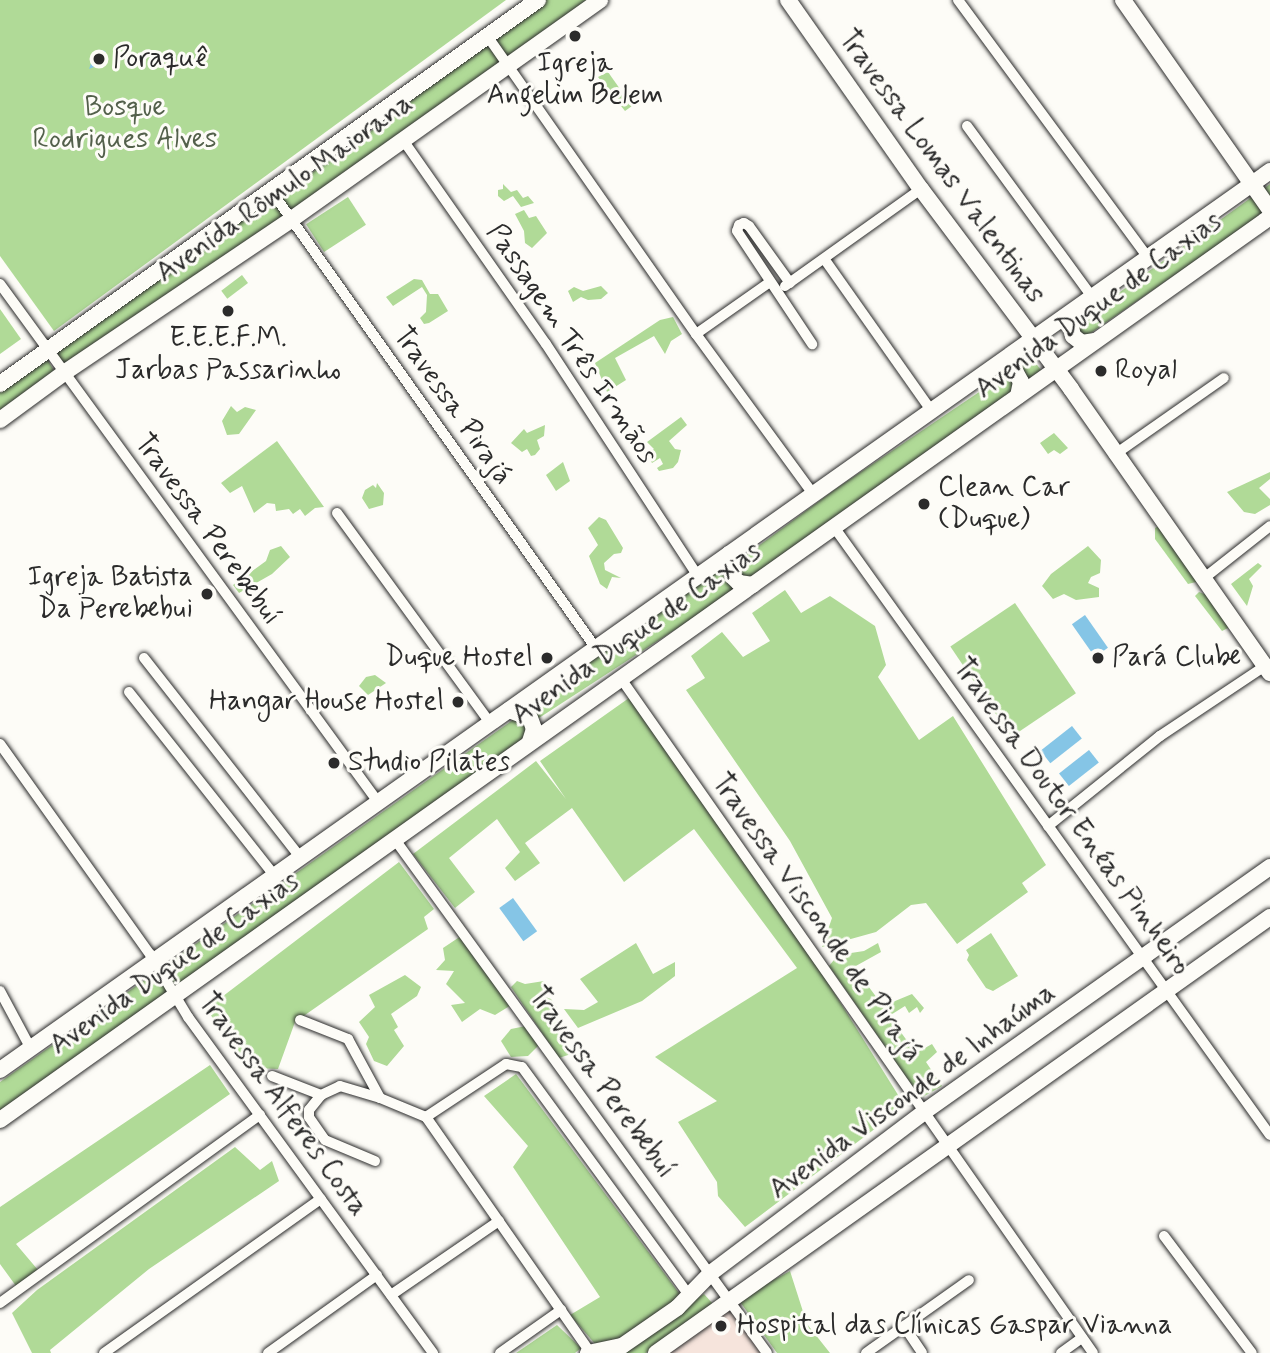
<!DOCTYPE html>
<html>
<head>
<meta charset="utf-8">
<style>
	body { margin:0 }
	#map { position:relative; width:1270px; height:1353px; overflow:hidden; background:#fdfcf7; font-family:Mynerve,sans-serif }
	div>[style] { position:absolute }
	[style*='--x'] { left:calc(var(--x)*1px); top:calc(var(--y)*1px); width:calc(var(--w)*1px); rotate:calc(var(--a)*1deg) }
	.built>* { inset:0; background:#f6e4dc }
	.green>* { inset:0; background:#b0da97; transform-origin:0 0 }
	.water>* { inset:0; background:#85c5e6; transform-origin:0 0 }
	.roads { filter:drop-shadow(0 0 2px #2b2b2b) drop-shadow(0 0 2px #2b2b2b) }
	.street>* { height:10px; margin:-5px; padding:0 5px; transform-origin:5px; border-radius:5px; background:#fdfcf7 }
	.secondary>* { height:16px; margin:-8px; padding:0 8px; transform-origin:8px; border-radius:8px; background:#fdfcf7 }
	.dots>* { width:19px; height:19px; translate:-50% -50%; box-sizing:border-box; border:4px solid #fdfcf7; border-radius:50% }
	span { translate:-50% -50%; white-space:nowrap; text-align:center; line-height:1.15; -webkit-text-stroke:6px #fdfcf7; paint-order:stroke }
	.poi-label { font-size:28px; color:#2b2b2b }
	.left { translate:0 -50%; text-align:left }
	.right { translate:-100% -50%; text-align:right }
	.park-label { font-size:28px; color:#53604b }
	.street-label { font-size:28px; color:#2b2b2b }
</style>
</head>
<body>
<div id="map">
	<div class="built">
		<i style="clip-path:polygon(731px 1299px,767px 1353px,656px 1353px)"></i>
	</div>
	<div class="green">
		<i style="clip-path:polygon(0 0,506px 0,54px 331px,0 256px)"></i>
		<i style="clip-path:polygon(545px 0,594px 0,65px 369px,53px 351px,359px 140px)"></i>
		<i style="clip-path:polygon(608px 72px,632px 106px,625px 111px,598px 77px)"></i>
		<i style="clip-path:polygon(503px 184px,511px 192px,517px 190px,523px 198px,528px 196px,534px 203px,521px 207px,513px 196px,504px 201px,498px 196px,498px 190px,503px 189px)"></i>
		<i style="clip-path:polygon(1270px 184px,1270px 209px,1085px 337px,1074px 325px)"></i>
		<i style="left:348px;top:197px;width:33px;height:50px;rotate:57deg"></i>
		<i style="clip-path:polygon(524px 210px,529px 218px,536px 216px,547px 233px,532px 248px,525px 243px,524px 231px,515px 214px)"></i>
		<i style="left:242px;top:275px;width:10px;height:26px;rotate:53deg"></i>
		<i style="clip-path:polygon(414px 279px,422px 280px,430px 294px,438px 294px,448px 311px,429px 323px,424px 324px,420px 318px,426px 312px,427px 295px,422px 287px,393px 306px,386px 297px)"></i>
		<i style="clip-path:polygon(601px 286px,608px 293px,601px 299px,588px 300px,581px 297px,573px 302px,568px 291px,574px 287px,583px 291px)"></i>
		<i style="clip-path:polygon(0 309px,21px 339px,0 354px)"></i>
		<i style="clip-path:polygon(673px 317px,682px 334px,671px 341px,665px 354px,654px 336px,615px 358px,626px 380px,607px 392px,595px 363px,660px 320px)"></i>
		<i style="clip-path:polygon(46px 357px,56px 374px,0 415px,0 390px)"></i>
		<i style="clip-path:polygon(1031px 357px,1041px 370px,749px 578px,739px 578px,735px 563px,837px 488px)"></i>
		<i style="clip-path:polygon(231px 406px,237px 412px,245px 407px,256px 410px,239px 434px,227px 435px,222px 421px)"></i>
		<i style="clip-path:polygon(681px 417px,687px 425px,669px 441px,675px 449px,681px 450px,678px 462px,673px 468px,659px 471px,657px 468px,663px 464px,660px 458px,652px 463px,647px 454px,654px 449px,647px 442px)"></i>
		<i style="clip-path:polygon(545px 425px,544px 436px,537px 440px,540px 449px,535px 455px,531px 456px,527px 449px,522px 452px,511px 443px,524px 429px,527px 433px)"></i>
		<i style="clip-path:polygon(1054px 433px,1068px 448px,1060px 454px,1054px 450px,1048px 454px,1040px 443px)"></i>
		<i style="clip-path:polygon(277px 441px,324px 507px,315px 508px,305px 516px,300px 509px,293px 514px,289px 509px,276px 511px,275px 504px,267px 503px,254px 513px,242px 486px,230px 493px,221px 483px)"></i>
		<i style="clip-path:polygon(563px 462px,570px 481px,556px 491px,546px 475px)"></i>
		<i style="clip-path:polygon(1270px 472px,1270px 479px,1259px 488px,1270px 499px,1270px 505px,1255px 514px,1244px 512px,1227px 492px)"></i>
		<i style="clip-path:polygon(377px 483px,384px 493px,383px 505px,369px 509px,362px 498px,365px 490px,373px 485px,376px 488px)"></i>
		<i style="clip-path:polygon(599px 517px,606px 520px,623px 548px,621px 553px,614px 554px,604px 563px,605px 570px,621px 578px,612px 577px,607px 589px,600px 584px,589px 556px,598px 545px,588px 528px)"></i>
		<i style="clip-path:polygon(1159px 526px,1198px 576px,1196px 582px,1188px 584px,1155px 539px,1155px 528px)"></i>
		<i style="clip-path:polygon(281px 546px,290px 557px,272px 574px,239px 593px,233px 585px,266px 561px,270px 550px)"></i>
		<i style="clip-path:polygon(1088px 546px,1101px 560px,1100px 573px,1091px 577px,1088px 583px,1099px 588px,1099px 597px,1076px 600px,1064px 594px,1053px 599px,1042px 586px,1051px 574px)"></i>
		<i style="clip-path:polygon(1258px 563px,1262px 566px,1249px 579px,1253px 586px,1247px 606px,1231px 584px)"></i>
		<i style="left:725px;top:565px;width:27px;height:249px;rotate:57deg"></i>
		<i style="clip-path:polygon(785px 590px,801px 613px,830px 596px,875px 626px,886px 665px,878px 677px,919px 740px,953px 716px,1046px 865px,1022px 883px,1028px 892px,957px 944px,926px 903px,911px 905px,876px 932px,822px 947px,832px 918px,790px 841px,686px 690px,705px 678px,691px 656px,722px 632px,743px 657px,770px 641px,752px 613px)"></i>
		<i style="clip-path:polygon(1199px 592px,1212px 597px,1231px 623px,1228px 628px,1222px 631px,1195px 596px)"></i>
		<i style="left:1015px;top:603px;width:109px;height:78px;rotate:56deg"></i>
		<i style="clip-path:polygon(375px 675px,386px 683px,368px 695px,359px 686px,366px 677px)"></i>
		<i style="clip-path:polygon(629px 698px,815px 962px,905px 1106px,745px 1227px,718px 1196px,717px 1182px,678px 1122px,717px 1101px,655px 1057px,797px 968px,694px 829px,624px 882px,572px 808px,525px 843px,540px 863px,515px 881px,505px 868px,520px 852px,497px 819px,449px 858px,475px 892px,455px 908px,413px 854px,536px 761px,566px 799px,540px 761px)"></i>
		<i style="clip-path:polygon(517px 717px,528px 727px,525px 737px,0 1114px,0 1082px)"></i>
		<i style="clip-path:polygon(399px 862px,434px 909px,424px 917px,428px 929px,295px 1022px,278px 1069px,251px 1068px,206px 1009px)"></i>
		<i style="clip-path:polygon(991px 933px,1018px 976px,993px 991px,986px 988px,967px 960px,969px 955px,966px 950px)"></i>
		<i style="clip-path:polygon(461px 936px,511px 1005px,495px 1015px,480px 1009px,462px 1022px,451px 1005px,465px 1003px,446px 984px,454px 971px,436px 970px,445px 960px,443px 948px)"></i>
		<i style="clip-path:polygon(636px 943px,653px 974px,675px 962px,675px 976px,642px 1001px,578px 1028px,564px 1009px,584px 1010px,598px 1002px,580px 979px)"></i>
		<i style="clip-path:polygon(878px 943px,881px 952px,854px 967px,883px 1006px,912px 994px,924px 1008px,920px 1013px,917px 1007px,909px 1013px,905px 1006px,889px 1016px,916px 1053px,932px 1044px,937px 1052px,926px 1062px,942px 1086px,921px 1098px,829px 966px,838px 955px,864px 951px)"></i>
		<i style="clip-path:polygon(405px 975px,421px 987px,417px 996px,391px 1014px,398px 1027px,394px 1030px,404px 1046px,387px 1066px,374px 1061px,366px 1044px,369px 1037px,359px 1022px,375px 1007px,369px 995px)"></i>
		<i style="clip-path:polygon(517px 981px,525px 984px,544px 981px,543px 996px,551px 999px,558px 1009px,556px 1015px,571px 1054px,559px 1058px,511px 987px)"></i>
		<i style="clip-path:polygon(526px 1026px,540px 1044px,528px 1056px,511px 1057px,501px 1041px,511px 1029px)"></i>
		<i style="clip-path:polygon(210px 1065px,230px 1094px,16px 1244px,38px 1270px,16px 1286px,0 1264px,0 1207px)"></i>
		<i style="clip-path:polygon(516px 1074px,682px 1297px,622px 1341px,596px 1345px,570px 1315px,600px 1297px,513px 1167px,528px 1146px,484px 1096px)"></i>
		<i style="clip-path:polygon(235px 1147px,260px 1170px,272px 1161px,279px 1181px,149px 1269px,50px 1350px,51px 1353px,32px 1353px,12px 1313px,37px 1290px)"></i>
		<i style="clip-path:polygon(790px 1271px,807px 1324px,830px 1353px,777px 1353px,738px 1299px)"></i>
		<i style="clip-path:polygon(704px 1294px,713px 1304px,646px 1353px,606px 1353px)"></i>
		<i style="clip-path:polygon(557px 1325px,581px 1348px,575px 1353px,516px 1353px)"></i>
	</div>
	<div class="water">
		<i style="clip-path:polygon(100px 50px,105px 51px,107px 58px,104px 63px,89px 69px,94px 55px)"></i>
		<i style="left:1085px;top:615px;width:40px;height:16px;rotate:55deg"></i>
		<i style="left:1072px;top:726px;width:16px;height:40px;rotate:52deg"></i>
		<i style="left:1089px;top:750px;width:16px;height:38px;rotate:52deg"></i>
		<i style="left:513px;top:898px;width:41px;height:17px;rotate:54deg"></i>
	</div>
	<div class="roads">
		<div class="street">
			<i style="--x:958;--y:0;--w:320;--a:53.6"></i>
			<i style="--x:488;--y:37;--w:363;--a:55"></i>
			<i style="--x:696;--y:334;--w:198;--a:53.8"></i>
			<i style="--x:967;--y:126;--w:213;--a:53.8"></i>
			<i style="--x:403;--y:140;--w:249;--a:55"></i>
			<i style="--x:546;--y:344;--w:277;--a:56.8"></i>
			<i style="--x:272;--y:192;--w:558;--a:54.63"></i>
			<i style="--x:825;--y:260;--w:184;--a:54.8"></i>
			<i style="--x:790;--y:283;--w:70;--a:-125.7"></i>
			<i style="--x:749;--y:226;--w:6;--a:-149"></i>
			<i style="--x:744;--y:223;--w:5;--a:158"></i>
			<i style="--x:739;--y:225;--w:6;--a:108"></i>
			<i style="--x:737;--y:231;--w:136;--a:56.4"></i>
			<i style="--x:0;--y:284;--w:641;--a:53.88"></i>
			<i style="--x:785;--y:286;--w:167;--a:-35.5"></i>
			<i style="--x:696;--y:334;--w:90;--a:-35.1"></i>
			<i style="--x:1114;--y:455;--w:134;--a:-35"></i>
			<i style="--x:337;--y:513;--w:261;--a:53.9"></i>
			<i style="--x:834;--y:527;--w:748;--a:54.36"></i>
			<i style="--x:1203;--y:579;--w:85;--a:-38.3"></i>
			<i style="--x:144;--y:658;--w:254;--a:51.9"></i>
			<i style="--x:622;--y:680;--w:821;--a:55.01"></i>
			<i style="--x:129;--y:692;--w:233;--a:51.6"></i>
			<i style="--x:0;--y:744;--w:258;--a:54.5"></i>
			<i style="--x:150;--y:954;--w:74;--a:58.9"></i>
			<i style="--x:188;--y:1017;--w:416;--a:53.9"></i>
			<i style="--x:1048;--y:826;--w:144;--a:-38.8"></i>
			<i style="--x:1160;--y:736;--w:130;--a:-33.7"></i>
			<i style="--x:396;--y:841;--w:632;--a:54.07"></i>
			<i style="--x:0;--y:991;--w:64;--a:61.8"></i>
			<i style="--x:300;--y:1020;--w:52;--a:21.6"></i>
			<i style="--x:348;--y:1039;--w:67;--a:61.5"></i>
			<i style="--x:380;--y:1098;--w:50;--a:22.4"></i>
			<i style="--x:272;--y:1076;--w:53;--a:21.2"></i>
			<i style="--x:375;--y:1161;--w:54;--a:-157.2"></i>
			<i style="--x:325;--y:1140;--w:28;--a:-125"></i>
			<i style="--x:309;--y:1117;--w:7;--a:-90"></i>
			<i style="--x:309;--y:1110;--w:19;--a:-51"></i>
			<i style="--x:321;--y:1095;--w:21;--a:-25"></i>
			<i style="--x:340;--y:1086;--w:42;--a:16.7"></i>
			<i style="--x:1164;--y:1236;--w:146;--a:53.1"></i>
			<i style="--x:391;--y:1295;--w:131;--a:-34.4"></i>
			<i style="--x:0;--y:1303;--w:321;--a:-35.9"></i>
			<i style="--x:904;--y:1326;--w:32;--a:56"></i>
			<i style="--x:590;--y:1352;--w:287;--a:-124.9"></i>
			<i style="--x:426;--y:1117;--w:96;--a:-33.5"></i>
			<i style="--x:506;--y:1064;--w:16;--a:11"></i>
			<i style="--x:522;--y:1067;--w:283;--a:53.8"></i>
			<i style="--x:104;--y:1353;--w:266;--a:-35.4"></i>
			<i style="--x:268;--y:1353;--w:134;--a:-35.6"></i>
			<i style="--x:500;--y:1353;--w:75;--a:-35.2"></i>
			<i style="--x:866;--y:1353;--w:126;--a:-35.3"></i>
			<i style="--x:1061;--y:1353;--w:26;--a:-36"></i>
		</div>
		<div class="secondary">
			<i style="--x:788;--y:0;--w:231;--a:54.9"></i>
			<i style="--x:921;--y:189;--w:250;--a:53.1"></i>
			<i style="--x:1071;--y:389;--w:347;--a:55"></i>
			<i style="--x:1123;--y:0;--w:256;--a:55"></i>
			<i style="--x:1069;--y:316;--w:20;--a:79"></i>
			<i style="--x:1073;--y:336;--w:11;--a:38"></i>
			<i style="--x:1082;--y:343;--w:13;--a:-9"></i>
			<i style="--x:997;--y:366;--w:11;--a:0"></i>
			<i style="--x:1008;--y:366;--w:9;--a:36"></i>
			<i style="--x:1015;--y:371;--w:13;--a:61"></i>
			<i style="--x:1021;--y:382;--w:14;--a:102"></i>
			<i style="--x:0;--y:384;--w:661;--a:-35.52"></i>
			<i style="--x:0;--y:420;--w:79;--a:-36.3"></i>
			<i style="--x:64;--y:373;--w:275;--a:-34"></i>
			<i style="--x:292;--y:219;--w:378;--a:-35.4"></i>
			<i style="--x:729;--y:554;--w:23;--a:80"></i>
			<i style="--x:733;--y:577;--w:8;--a:45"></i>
			<i style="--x:739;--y:583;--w:14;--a:8"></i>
			<i style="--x:509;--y:710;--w:22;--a:21"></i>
			<i style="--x:530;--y:718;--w:12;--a:70"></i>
			<i style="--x:534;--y:729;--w:13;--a:108"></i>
			<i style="--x:0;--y:1070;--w:1556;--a:-35.29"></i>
			<i style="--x:0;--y:1120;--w:1558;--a:-35.41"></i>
			<i style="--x:588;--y:1353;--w:35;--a:-12"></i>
			<i style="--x:622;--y:1346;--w:67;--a:-34.6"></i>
			<i style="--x:677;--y:1308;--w:50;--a:-45.8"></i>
			<i style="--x:712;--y:1272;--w:266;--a:-37"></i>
			<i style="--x:924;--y:1112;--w:424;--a:-35.3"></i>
			<i style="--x:656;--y:1353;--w:753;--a:-35.38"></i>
		</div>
	</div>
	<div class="dots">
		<i style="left:575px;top:36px;background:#2b2b2b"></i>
		<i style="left:99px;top:59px;background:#2b2b2b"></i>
		<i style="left:228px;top:311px;background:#2b2b2b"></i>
		<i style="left:1101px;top:371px;background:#2b2b2b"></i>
		<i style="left:924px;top:504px;background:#2b2b2b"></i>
		<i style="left:207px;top:594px;background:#2b2b2b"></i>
		<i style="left:547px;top:658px;background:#2b2b2b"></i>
		<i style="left:1098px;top:658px;background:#2b2b2b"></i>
		<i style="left:458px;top:702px;background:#2b2b2b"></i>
		<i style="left:334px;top:763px;background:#2b2b2b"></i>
		<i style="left:721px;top:1326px;background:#2b2b2b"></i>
	</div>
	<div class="poi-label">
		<span class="left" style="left:113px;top:59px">Poraquê</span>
		<span style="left:575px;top:80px">Igreja<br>Angelim Belem</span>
		<span style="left:228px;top:355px">E.E.E.F.M.<br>Jarbas Passarinho</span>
		<span class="left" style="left:1115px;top:371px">Royal</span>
		<span class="left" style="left:938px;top:504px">Clean Car<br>(Duque)</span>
		<span class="right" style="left:193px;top:594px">Igreja Batista<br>Da Perebebui</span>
		<span class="right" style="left:533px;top:658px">Duque Hostel</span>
		<span class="left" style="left:1112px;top:658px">Pará Clube</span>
		<span class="right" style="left:444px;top:702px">Hangar House Hostel</span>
		<span class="left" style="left:348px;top:763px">Studio Pilates</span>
		<span class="left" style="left:737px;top:1326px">Hospital das Clínicas Gaspar Vianna</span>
	</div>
	<div class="park-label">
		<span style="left:125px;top:124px">Bosque<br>Rodrigues Alves</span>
	</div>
	<div class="street-label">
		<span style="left:941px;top:167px;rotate:54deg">Travessa Lomas Valentinas</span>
		<span style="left:285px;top:189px;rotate:-35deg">Avenida Rômulo Maiorana</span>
		<span style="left:1099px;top:306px;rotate:-36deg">Avenida Duque de Caxias</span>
		<span style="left:571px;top:344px;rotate:56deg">Passagem Três Irmãos</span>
		<span style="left:452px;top:406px;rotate:55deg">Travessa Pirajá</span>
		<span style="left:207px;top:530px;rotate:54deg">Travessa Perebebuí</span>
		<span style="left:637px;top:634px;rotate:-35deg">Avenida Duque de Caxias</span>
		<span style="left:1071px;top:817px;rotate:54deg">Travessa Doutor Enéas Pinheiro</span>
		<span style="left:816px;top:918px;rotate:55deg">Travessa Visconde de Pirajá</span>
		<span style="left:175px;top:964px;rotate:-35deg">Avenida Duque de Caxias</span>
		<span style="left:601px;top:1083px;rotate:54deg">Travessa Perebebuí</span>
		<span style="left:913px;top:1092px;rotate:-36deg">Avenida Visconde de Inhaúma</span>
		<span style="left:282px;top:1105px;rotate:54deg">Travessa Alferes Costa</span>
	</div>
</div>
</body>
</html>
